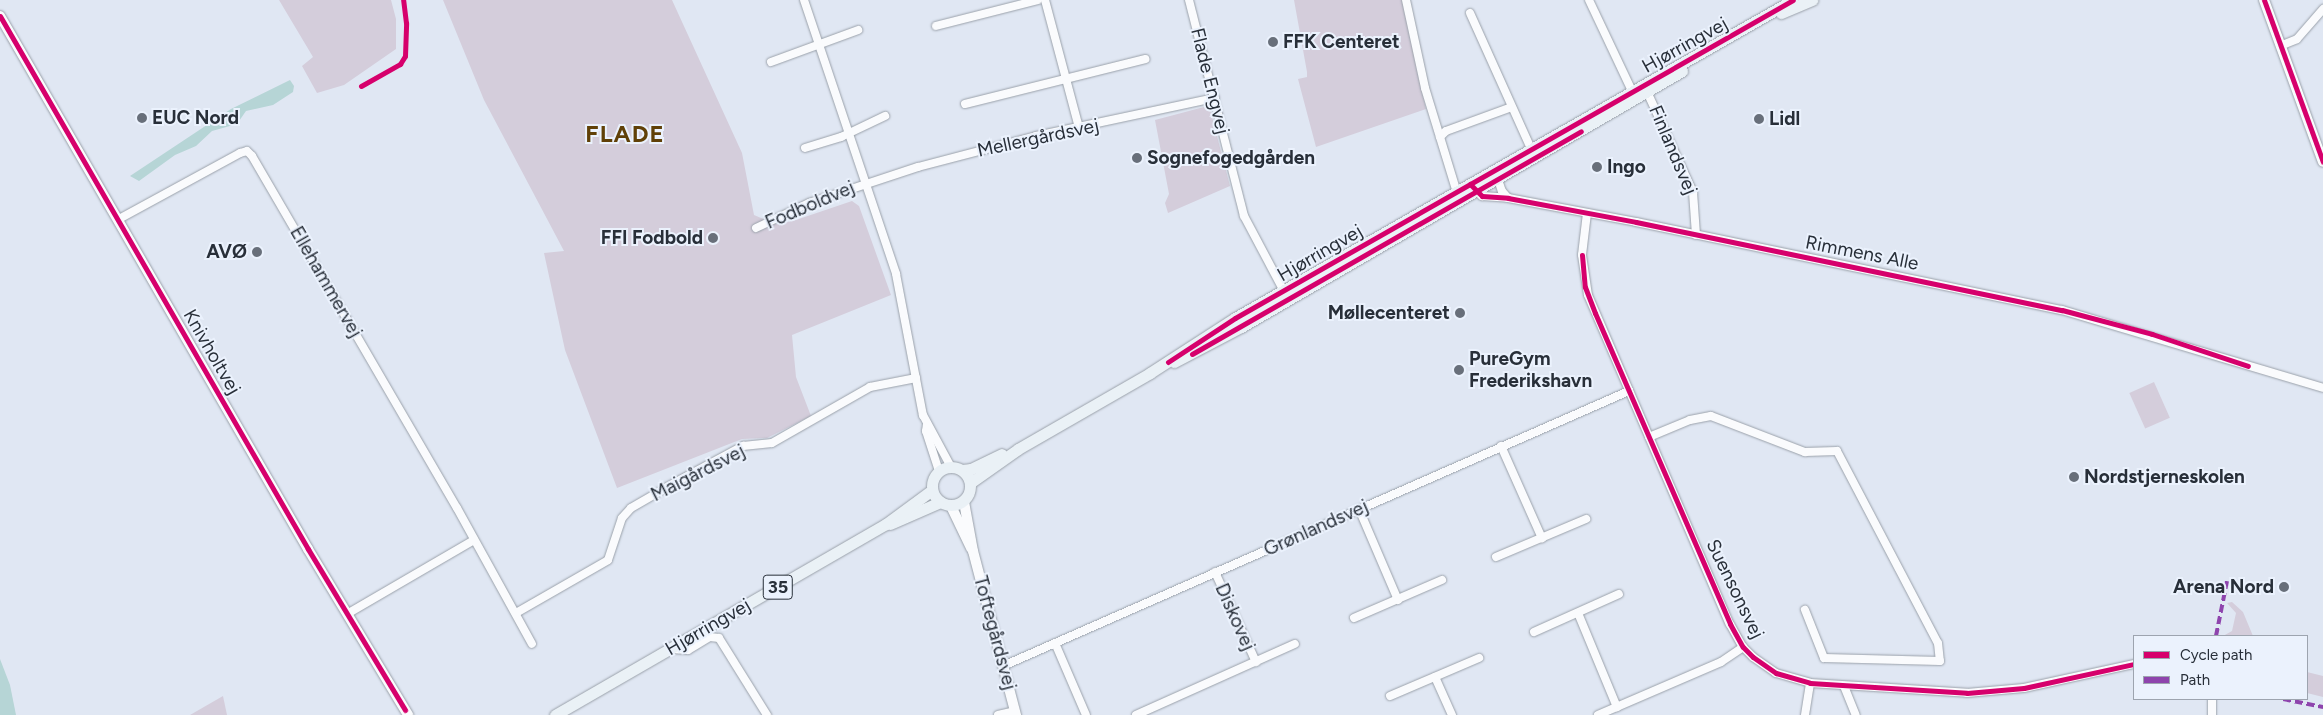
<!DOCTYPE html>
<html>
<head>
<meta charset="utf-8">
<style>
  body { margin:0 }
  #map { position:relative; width:2323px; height:715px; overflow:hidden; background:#e0e7f3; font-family:Figtree,sans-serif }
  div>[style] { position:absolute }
  .green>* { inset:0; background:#d4cddb; transform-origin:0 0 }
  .water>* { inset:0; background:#b6d5d6 }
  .roads { filter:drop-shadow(0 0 1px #9aa1aa) drop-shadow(0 0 1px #9aa1aa) }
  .street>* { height:8px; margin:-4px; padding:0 4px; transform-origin:4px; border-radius:4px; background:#fafbfd }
  .secondary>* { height:10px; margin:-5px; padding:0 5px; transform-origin:5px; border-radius:5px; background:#fafbfd }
  .primary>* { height:11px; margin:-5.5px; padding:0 5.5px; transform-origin:5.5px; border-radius:5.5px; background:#eaf1f6 }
  .primary>.ring { margin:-5.5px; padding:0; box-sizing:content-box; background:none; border:11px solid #eaf1f6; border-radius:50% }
  .quiet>* { height:4px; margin-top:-2px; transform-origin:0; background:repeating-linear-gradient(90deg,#8e44ad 0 8px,transparent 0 12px) }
  .cycleway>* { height:5px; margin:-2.5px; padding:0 2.5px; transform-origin:2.5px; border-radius:2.5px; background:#d6006c }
  .dots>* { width:14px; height:14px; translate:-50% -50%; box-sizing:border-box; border:2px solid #ebf2fd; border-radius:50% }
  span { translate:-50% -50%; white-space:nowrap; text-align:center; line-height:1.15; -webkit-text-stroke:4px #ebf2fd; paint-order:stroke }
  .shield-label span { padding:1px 4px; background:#ebf2fd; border:1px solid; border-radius:4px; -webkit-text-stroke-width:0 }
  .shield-label { font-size:18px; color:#282f39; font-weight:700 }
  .poi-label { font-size:19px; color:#282f39; font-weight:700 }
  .left { translate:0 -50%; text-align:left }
  .right { translate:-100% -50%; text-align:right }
  .street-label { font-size:19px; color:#282f39 }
  .district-label { font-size:24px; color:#604007; font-weight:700; letter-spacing:1px }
  .legend { position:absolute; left:2133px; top:635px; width:175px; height:65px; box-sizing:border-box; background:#ebf2fd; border:1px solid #9da4af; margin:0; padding:6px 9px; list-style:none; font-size:15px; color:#282f39 }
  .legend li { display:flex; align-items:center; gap:10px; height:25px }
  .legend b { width:25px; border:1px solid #9da4af }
</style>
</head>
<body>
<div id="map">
  <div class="green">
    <div style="clip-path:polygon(279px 0,391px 0,396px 19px,396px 49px,344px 85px,317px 93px,302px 66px,313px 57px)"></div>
    <div style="clip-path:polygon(443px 0,672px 0,742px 153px,754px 215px,775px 224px,793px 221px,852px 201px,859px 206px,891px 295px,792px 335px,796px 377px,811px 416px,767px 438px,742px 439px,617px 488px,565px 350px,544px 253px,564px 251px,484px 100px)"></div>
    <div style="clip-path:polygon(1294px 0,1402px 0,1426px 109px,1316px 147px,1298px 79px,1307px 77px,1307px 72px)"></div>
    <div style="clip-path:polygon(1204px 107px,1210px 109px,1230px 186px,1168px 213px,1165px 203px,1169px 194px,1155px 120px)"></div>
    <div style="left:2154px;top:382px;width:39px;height:27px;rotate:66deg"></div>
    <div style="clip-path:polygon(2232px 602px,2243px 612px,2253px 636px,2223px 636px,2232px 631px,2236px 613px,2227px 603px)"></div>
    <div style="clip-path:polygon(2307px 672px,2323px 676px,2323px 697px,2307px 693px)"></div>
    <div style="clip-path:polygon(223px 696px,227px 715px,190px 715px)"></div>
  </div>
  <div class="water">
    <div style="clip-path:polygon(290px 80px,294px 86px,293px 92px,273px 105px,246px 111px,237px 124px,212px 131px,196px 146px,175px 155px,139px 181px,130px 176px,231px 109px)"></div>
    <div style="clip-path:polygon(0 659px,10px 685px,16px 715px,0 715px)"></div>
  </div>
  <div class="roads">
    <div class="street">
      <div style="left:804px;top:0;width:289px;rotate:71.4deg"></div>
      <div style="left:896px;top:274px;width:144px;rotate:79.2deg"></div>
      <div style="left:923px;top:415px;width:59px;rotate:61.7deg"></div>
      <div style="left:1045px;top:0;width:132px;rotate:75.1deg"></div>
      <div style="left:1189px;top:0;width:223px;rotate:75.7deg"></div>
      <div style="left:1244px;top:216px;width:87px;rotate:62deg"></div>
      <div style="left:1406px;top:0;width:90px;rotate:77.8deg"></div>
      <div style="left:1425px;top:88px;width:113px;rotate:73deg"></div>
      <div style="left:1589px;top:0;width:105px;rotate:64.7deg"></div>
      <div style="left:1470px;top:13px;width:154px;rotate:65.8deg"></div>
      <div style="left:936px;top:26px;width:105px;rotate:-14.3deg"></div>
      <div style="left:2280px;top:46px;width:18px;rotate:-22deg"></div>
      <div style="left:2297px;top:39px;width:40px;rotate:-49deg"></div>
      <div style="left:771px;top:62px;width:93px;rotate:-20.2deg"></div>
      <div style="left:1649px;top:96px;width:106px;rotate:65.4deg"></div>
      <div style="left:1693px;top:192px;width:43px;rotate:86deg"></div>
      <div style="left:965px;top:104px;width:186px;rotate:-14deg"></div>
      <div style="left:1440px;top:137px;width:8px;rotate:-45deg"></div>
      <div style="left:1446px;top:131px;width:70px;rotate:-20deg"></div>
      <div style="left:805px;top:148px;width:38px;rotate:-17deg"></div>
      <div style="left:841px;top:137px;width:49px;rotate:-25.5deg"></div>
      <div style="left:1496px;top:174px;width:18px;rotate:71deg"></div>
      <div style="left:1502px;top:191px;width:9px;rotate:49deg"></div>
      <div style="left:1472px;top:188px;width:13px;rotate:39deg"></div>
      <div style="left:1482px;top:196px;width:26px;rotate:4deg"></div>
      <div style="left:1508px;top:198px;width:130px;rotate:10.6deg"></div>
      <div style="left:1636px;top:222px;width:435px;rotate:11.7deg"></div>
      <div style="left:2062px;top:310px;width:272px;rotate:16.6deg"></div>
      <div style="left:1587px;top:213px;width:42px;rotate:96.8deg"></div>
      <div style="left:1582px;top:255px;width:40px;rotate:81.5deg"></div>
      <div style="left:1588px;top:295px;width:358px;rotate:66.7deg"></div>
      <div style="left:1730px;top:624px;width:26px;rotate:61deg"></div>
      <div style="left:1743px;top:647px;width:14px;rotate:45deg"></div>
      <div style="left:1753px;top:657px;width:28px;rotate:35deg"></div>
      <div style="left:1776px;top:673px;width:35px;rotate:16deg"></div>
      <div style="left:1810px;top:683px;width:157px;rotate:3.6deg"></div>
      <div style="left:1967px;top:693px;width:57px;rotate:-5deg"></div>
      <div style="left:2024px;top:688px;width:113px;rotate:-12.3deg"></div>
      <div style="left:119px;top:219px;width:138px;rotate:-28.6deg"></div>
      <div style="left:240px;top:153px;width:7px;rotate:-16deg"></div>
      <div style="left:247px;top:151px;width:7px;rotate:45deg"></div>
      <div style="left:252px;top:156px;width:407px;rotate:59.8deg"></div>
      <div style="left:457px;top:508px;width:155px;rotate:61.1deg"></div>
      <div style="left:756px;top:228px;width:59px;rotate:-25.3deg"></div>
      <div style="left:809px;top:203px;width:115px;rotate:-18.3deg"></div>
      <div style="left:918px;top:167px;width:122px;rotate:-14.7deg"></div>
      <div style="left:1036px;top:136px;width:183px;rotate:-12deg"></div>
      <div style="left:927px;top:424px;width:7px;rotate:98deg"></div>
      <div style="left:926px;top:431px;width:42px;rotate:72deg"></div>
      <div style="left:1649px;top:437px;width:44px;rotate:-22.5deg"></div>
      <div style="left:1690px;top:420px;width:21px;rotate:-11deg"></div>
      <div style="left:1711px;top:416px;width:101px;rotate:21deg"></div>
      <div style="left:1805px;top:452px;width:32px;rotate:-2deg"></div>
      <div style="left:1837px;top:451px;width:217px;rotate:62.3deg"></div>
      <div style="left:1938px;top:643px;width:18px;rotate:84deg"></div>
      <div style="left:1940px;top:661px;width:116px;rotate:-178.5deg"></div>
      <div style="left:1824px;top:658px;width:52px;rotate:-111.6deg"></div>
      <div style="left:1501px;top:446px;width:101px;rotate:66deg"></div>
      <div style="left:1359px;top:509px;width:99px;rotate:66.8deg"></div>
      <div style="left:1496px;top:557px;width:98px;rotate:-22.9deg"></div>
      <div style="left:1215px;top:572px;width:99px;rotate:65.5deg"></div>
      <div style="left:516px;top:613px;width:106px;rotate:-29.9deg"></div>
      <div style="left:608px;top:560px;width:44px;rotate:-71.6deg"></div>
      <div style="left:622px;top:518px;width:13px;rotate:-48deg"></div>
      <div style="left:631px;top:508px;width:39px;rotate:-30deg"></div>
      <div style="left:665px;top:488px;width:89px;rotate:-28.3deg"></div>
      <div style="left:743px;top:446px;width:29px;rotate:-6deg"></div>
      <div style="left:772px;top:443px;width:113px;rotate:-29.7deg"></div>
      <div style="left:870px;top:387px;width:47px;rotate:-11.1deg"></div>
      <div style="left:1578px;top:613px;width:102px;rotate:67.5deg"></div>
      <div style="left:347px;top:614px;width:147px;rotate:-30.2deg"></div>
      <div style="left:1354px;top:618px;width:96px;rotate:-23.4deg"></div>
      <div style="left:1534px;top:632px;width:93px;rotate:-24.1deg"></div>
      <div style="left:1055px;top:643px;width:78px;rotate:66.7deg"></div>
      <div style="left:670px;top:649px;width:18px;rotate:3deg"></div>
      <div style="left:688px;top:650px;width:26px;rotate:-31deg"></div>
      <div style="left:710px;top:637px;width:9px;rotate:6deg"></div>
      <div style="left:719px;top:638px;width:91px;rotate:58.1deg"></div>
      <div style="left:1003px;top:666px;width:684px;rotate:-23.72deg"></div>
      <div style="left:1435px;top:677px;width:42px;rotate:65.9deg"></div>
      <div style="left:1844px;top:686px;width:31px;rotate:68deg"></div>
      <div style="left:1390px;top:696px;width:97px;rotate:-23.1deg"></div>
      <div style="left:998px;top:715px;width:17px;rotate:-13deg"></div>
      <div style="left:1136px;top:715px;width:174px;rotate:-24.1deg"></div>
      <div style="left:1598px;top:715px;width:134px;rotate:-23.3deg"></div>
      <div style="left:1721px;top:662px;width:27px;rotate:-34deg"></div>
      <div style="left:1805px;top:715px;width:32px;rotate:-81deg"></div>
      <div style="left:2212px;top:715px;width:16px;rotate:-90deg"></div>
    </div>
    <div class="secondary">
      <div style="left:2264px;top:0;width:172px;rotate:70deg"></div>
      <div style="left:0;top:16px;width:616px;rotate:59.98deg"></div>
      <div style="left:308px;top:549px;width:194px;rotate:58.9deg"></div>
      <div style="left:964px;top:502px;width:50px;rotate:79.6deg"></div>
      <div style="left:973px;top:551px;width:170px;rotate:75.3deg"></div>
      <div style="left:951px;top:506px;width:47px;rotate:64.5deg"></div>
    </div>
    <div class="primary">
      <div style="left:1781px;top:13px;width:34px;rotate:-23deg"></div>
      <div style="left:1174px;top:362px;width:76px;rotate:-27.6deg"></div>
      <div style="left:1241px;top:327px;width:510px;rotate:-30.14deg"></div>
      <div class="ring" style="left:932px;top:467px;width:27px;height:27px"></div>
      <div style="left:962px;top:470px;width:9px;rotate:-6deg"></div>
      <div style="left:971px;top:469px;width:34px;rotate:-26deg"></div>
      <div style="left:970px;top:483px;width:59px;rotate:-35.3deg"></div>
      <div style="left:1018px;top:449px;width:152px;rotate:-29.9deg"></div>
      <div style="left:1150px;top:373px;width:101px;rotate:-32.9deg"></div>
      <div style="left:1235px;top:318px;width:642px;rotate:-29.68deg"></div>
      <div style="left:890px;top:524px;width:55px;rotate:-23.7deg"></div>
      <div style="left:555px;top:715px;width:382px;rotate:-30deg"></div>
      <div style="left:886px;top:524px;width:57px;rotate:-36.5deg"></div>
    </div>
  </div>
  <div class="quiet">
    <div style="left:2216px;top:636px;width:56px;rotate:-78.7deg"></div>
    <div style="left:2283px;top:699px;width:41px;rotate:11.3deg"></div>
  </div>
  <div class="cycleway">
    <div style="left:2264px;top:0;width:172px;rotate:70deg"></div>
    <div style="left:0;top:16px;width:616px;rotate:59.98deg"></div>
    <div style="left:308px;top:549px;width:188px;rotate:58.9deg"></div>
    <div style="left:361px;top:86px;width:45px;rotate:-29.4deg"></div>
    <div style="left:400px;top:64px;width:9px;rotate:-58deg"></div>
    <div style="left:405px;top:56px;width:33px;rotate:-88deg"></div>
    <div style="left:406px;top:23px;width:23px;rotate:-97deg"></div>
    <div style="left:1470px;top:184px;width:17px;rotate:45deg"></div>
    <div style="left:1482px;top:196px;width:26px;rotate:4deg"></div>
    <div style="left:1508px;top:198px;width:130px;rotate:10.6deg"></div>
    <div style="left:1636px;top:222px;width:435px;rotate:11.7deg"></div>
    <div style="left:2062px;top:310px;width:93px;rotate:14.9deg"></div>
    <div style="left:2152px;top:334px;width:101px;rotate:18.4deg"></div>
    <div style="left:1582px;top:255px;width:32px;rotate:85deg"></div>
    <div style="left:1585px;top:287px;width:28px;rotate:69deg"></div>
    <div style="left:1595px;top:313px;width:339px;rotate:66.5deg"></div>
    <div style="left:1730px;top:624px;width:26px;rotate:61deg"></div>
    <div style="left:1743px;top:647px;width:14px;rotate:45deg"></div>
    <div style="left:1753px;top:657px;width:28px;rotate:35deg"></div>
    <div style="left:1776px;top:673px;width:35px;rotate:16deg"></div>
    <div style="left:1810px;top:683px;width:157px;rotate:3.6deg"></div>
    <div style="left:1967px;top:693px;width:57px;rotate:-5deg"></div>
    <div style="left:2024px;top:688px;width:113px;rotate:-12.3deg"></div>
    <div style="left:1192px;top:354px;width:448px;rotate:-29.8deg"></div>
    <div style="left:1168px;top:362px;width:80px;rotate:-33.3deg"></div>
    <div style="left:1235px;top:318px;width:642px;rotate:-29.68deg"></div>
  </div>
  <div class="dots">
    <div style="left:1273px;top:42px;background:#686f7a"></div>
    <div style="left:142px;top:118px;background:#686f7a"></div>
    <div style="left:1759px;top:119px;background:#686f7a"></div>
    <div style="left:1137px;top:158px;background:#686f7a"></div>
    <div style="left:1597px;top:167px;background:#686f7a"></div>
    <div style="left:713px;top:238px;background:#686f7a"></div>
    <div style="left:257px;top:252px;background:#686f7a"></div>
    <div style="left:1460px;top:313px;background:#686f7a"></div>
    <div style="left:1459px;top:370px;background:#686f7a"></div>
    <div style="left:2074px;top:477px;background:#686f7a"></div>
    <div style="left:2284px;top:587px;background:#686f7a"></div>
  </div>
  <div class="shield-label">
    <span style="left:778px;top:587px">35</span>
  </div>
  <div class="poi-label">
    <span class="left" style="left:1283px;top:42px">FFK Centeret</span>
    <span class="left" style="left:152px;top:118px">EUC Nord</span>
    <span class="left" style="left:1769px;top:119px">Lidl</span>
    <span class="left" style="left:1147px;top:158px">Sognefogedgården</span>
    <span class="left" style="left:1607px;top:167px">Ingo</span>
    <span class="right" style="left:703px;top:238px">FFI Fodbold</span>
    <span class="right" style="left:247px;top:252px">AVØ</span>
    <span class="right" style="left:1450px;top:313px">Møllecenteret</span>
    <span class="left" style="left:1469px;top:370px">PureGym<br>Frederikshavn</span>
    <span class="left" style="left:2084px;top:477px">Nordstjerneskolen</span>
    <span class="right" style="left:2274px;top:587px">Arena Nord</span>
  </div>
  <div class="street-label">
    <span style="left:1685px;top:45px;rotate:-29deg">Hjørringvej</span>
    <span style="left:1210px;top:81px;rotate:76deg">Flade Engvej</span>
    <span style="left:1038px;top:138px;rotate:-12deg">Mellergårdsvej</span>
    <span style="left:1673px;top:150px;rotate:67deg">Finlandsvej</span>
    <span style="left:810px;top:205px;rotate:-23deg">Fodboldvej</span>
    <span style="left:1320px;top:253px;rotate:-30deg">Hjørringvej</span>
    <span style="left:1862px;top:253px;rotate:11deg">Rimmens Alle</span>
    <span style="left:326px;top:282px;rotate:60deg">Ellehammervej</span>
    <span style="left:212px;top:352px;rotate:60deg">Knivholtvej</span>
    <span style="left:698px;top:473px;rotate:-27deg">Maigårdsvej</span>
    <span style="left:1316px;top:528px;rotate:-24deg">Grønlandsvej</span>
    <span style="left:1735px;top:589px;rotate:64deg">Suensonsvej</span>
    <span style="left:1235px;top:617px;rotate:66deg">Diskovej</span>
    <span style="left:708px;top:627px;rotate:-30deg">Hjørringvej</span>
    <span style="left:995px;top:633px;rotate:75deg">Toftegårdsvej</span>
  </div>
  <div class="district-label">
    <span style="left:625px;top:134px">FLADE</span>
  </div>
  <ul class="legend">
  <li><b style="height:6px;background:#d6006c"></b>Cycle path</li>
  <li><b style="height:6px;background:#8e44ad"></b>Path</li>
  </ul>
</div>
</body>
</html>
